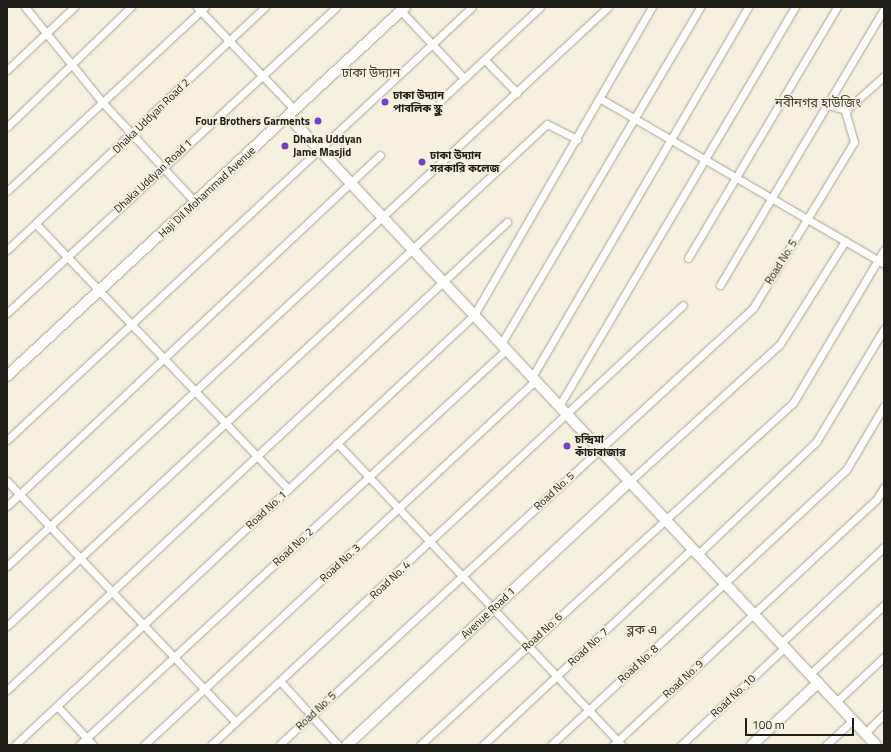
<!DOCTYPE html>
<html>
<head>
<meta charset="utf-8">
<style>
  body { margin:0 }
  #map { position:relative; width:891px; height:752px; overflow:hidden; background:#f5f0df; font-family:"Titillium Web","Noto Sans Bengali",sans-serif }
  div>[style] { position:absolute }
  .roads { filter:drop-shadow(0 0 1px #a7a293) drop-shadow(0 0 1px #a7a293) }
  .street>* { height:7px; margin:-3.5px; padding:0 3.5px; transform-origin:3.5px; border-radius:3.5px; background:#fff }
  .secondary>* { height:10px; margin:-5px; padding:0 5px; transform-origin:5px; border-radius:5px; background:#fff }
  .dots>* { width:11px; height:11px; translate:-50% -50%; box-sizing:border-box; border:2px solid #f5f0df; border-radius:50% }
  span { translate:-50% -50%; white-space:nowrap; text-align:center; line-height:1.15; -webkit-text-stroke:3.5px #f5f0df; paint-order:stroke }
  .poi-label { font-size:11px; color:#201e18; font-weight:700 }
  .left { translate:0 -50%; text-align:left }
  .right { translate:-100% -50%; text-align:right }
  .street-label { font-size:11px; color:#201e18 }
  .quarter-label { font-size:13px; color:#443f32 }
  .frame { position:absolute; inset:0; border:8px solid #201e18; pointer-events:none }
  .scale { position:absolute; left:745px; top:718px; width:109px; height:18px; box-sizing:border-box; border:2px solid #201e18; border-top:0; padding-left:5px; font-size:12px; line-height:14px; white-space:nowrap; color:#201e18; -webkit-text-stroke:3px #f5f0df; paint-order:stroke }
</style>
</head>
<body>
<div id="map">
  <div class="roads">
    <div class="street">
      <div style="left:25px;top:7px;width:124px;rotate:50.9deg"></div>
      <div style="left:103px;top:103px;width:135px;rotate:47.1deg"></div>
      <div style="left:197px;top:7px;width:142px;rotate:46.4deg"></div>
      <div style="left:401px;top:11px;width:92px;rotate:46.8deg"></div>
      <div style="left:485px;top:60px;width:46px;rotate:45.9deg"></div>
      <div style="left:7px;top:70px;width:92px;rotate:-43.2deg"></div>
      <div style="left:601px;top:99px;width:328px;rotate:30.2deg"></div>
      <div style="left:440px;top:101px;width:137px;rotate:-43.2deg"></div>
      <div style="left:828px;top:105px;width:20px;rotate:15deg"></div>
      <div style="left:7px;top:127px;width:173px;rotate:-44.1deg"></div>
      <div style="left:7px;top:191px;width:270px;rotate:-42.9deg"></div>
      <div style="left:36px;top:224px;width:366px;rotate:46.4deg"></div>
      <div style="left:7px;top:250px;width:354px;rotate:-43.3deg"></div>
      <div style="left:688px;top:258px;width:292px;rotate:-59.3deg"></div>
      <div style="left:720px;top:285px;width:321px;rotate:-59.3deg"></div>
      <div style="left:7px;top:313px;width:449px;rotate:-42.9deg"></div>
      <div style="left:501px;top:344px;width:391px;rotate:-59.4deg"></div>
      <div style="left:532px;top:377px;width:428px;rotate:-59.7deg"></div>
      <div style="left:559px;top:406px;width:464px;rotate:-59.4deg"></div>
      <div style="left:7px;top:440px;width:635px;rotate:-42.96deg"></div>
      <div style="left:337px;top:443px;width:415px;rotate:46.7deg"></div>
      <div style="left:7px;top:481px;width:332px;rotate:46.5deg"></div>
      <div style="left:630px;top:481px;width:203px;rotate:-42.4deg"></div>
      <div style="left:780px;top:344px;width:122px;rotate:-57.7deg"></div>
      <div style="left:7px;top:506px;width:512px;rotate:-43.26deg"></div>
      <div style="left:698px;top:554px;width:163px;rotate:-43.5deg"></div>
      <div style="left:816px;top:442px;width:132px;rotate:-59deg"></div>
      <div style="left:7px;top:566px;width:821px;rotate:-42.93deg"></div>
      <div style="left:7px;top:626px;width:737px;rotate:-42.91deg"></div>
      <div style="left:547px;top:124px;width:34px;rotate:27deg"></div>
      <div style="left:781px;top:643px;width:141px;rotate:-43deg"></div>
      <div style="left:810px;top:674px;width:101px;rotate:-43deg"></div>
      <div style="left:280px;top:681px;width:86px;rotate:47.8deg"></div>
      <div style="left:7px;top:690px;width:685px;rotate:-43.11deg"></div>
      <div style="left:836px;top:702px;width:66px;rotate:-43.2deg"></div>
      <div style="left:57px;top:706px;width:53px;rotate:47.3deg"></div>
      <div style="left:865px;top:733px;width:27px;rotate:-45deg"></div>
      <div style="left:15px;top:745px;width:629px;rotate:-43.13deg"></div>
      <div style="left:474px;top:315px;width:356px;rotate:-60deg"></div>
      <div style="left:79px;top:745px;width:583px;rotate:-42.78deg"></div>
      <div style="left:144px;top:745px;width:536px;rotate:-42.96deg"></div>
      <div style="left:211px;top:745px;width:645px;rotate:-42.99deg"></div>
      <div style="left:279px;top:745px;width:645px;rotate:-42.67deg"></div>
      <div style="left:753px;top:308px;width:194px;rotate:-58.7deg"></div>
      <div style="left:854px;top:142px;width:32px;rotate:-106deg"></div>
      <div style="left:845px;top:111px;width:52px;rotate:-41.9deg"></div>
      <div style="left:420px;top:745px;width:506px;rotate:-42.52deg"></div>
      <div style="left:793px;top:403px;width:178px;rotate:-59.3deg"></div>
      <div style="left:483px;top:745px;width:288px;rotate:-43.2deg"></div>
      <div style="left:551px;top:745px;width:403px;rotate:-43deg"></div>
      <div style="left:846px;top:470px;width:74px;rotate:-59.3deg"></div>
      <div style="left:613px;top:745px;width:359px;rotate:-43deg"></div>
      <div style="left:876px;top:500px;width:15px;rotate:-58deg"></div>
      <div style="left:681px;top:745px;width:143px;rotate:-43.3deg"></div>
      <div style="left:826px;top:745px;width:37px;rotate:-43deg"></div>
    </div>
    <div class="secondary">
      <div style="left:288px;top:116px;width:861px;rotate:46.93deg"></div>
      <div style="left:7px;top:376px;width:543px;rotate:-42.83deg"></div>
      <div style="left:347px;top:745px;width:387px;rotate:-43deg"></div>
      <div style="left:752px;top:745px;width:91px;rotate:-43.2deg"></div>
    </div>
  </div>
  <div class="dots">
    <div style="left:385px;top:102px;background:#7343bb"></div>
    <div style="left:318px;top:121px;background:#7343bb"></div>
    <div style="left:285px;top:146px;background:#7343bb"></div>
    <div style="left:422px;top:162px;background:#7343bb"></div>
    <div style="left:567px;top:446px;background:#7343bb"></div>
  </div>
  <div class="poi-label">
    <span class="left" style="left:393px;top:102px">ঢাকা উদ্যান<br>পাবলিক স্কুল</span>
    <span class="right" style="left:310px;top:121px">Four Brothers Garments</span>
    <span class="left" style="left:293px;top:146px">Dhaka Uddyan<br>Jame Masjid</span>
    <span class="left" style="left:430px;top:162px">ঢাকা উদ্যান<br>সরকারি কলেজ</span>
    <span class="left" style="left:575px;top:446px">চন্দ্রিমা<br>কাঁচাবাজার</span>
  </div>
  <div class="street-label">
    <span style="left:151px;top:116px;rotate:-44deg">Dhaka Uddyan Road 2</span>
    <span style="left:153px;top:176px;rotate:-43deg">Dhaka Uddyan Road 1</span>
    <span style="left:207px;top:192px;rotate:-43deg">Haji Dil Mohammad Avenue</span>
    <span style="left:781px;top:262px;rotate:-58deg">Road No. 5</span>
    <span style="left:554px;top:491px;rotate:-43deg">Road No. 5</span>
    <span style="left:266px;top:510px;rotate:-43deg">Road No. 1</span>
    <span style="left:293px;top:547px;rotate:-43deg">Road No. 2</span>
    <span style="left:340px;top:563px;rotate:-43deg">Road No. 3</span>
    <span style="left:390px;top:580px;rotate:-43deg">Road No. 4</span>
    <span style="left:488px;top:613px;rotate:-43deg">Avenue Road 1</span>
    <span style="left:542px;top:632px;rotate:-43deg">Road No. 6</span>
    <span style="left:588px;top:647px;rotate:-43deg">Road No. 7</span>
    <span style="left:638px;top:664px;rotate:-43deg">Road No. 8</span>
    <span style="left:683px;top:679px;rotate:-43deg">Road No. 9</span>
    <span style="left:733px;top:696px;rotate:-43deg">Road No. 10</span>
    <span style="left:316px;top:711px;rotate:-43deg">Road No. 5</span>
  </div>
  <div class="quarter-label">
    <span style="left:371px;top:72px">ঢাকা উদ্যান</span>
    <span style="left:818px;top:102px">নবীনগর হাউজিং</span>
    <span style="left:642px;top:629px">ব্লক এ</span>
  </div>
  <div class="frame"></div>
  <div class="scale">100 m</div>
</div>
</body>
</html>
